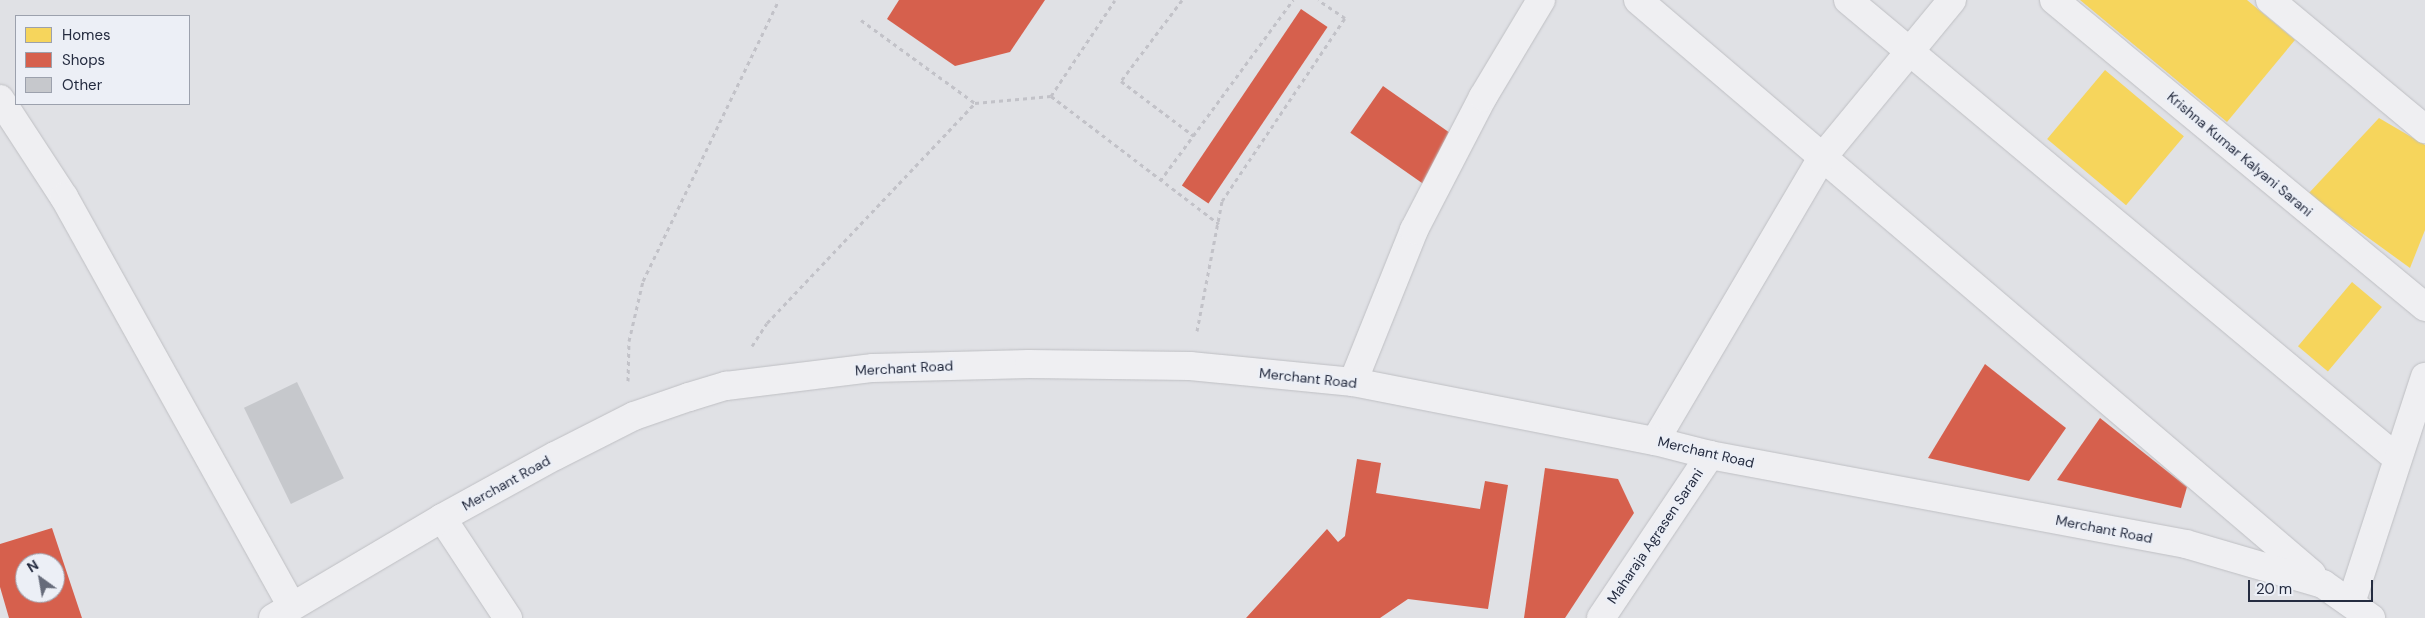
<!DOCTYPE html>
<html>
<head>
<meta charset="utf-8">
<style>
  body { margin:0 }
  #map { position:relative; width:2425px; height:618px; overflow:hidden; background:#e0e1e5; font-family:"DM Sans",sans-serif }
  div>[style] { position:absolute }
  .homes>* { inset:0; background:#f6d55c; transform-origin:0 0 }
  .shops>* { inset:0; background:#d6604d; transform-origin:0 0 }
  .building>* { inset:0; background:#c6c8cc; transform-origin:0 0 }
  .path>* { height:3px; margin-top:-1.5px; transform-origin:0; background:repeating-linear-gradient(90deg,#c2c2c8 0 4px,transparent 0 8px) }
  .roads { filter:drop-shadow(0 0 1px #bebfc3) drop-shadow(0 0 1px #bebfc3) }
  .minor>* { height:28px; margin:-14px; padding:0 14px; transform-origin:14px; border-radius:14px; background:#efeff2 }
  span { translate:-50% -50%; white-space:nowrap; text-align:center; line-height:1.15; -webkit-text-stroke:5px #eceff6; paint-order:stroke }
  .street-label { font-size:14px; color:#252c40 }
  .legend { position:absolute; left:15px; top:15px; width:175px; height:90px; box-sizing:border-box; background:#eceff6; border:1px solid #9ca1ad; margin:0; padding:6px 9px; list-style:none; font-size:15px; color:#252c40 }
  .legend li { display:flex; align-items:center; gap:10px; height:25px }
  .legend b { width:25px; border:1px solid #9ca1ad }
  .north { position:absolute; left:15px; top:553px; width:50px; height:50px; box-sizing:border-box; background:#eceff6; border:1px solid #9ca1ad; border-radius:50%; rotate:328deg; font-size:14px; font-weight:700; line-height:20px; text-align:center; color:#252c40 }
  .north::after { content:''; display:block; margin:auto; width:18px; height:22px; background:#666b7a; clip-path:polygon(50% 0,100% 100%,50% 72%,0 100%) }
  .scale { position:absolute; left:2248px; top:580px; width:125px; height:22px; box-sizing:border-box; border:2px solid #252c40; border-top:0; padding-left:6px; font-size:15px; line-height:18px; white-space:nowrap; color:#252c40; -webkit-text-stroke:4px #eceff6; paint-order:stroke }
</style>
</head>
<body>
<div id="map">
  <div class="homes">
    <div style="clip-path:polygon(2080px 0,2247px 0,2295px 40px,2227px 122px)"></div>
    <div style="left:2105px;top:70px;width:103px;height:90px;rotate:40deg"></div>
    <div style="clip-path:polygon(2379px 118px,2425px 145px,2425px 230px,2410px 268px,2308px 194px)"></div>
    <div style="left:2352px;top:282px;width:39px;height:84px;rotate:40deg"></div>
  </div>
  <div class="shops">
    <div style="clip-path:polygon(899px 0,1045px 0,1010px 52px,955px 66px,887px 19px)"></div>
    <div style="left:1301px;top:9px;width:32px;height:213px;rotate:34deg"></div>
    <div style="left:1383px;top:86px;width:91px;height:57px;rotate:35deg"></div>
    <div style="clip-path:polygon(1985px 364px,2066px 428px,2029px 481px,1928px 458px)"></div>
    <div style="clip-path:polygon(2100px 418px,2187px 487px,2181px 508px,2057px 480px)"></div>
    <div style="clip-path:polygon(1357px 459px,1381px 463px,1376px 493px,1480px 509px,1485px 481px,1508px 485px,1488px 609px,1408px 599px,1380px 618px,1246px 618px,1327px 529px,1338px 542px,1345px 536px)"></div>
    <div style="clip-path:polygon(1545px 468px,1618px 479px,1634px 513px,1565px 618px,1524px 618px)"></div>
    <div style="clip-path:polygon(evenodd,52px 528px,82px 618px,9px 618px,0 587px,0 544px,52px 528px,25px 563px,55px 563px,55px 593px,25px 593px,25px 563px)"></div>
  </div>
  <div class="building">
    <div style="left:297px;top:382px;width:107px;height:59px;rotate:64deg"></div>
  </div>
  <div class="path">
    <div style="left:1182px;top:0;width:101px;rotate:127deg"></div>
    <div style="left:1121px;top:81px;width:91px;rotate:37deg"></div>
    <div style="left:861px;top:20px;width:141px;rotate:36.1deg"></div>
    <div style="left:1051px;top:96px;width:211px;rotate:37.3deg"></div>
    <div style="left:1160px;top:181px;width:225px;rotate:-53.7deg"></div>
    <div style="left:1197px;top:331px;width:132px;rotate:-79.1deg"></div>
    <div style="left:1222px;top:201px;width:220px;rotate:-56.1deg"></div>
    <div style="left:1345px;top:18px;width:32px;rotate:-146deg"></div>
    <div style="left:752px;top:346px;width:27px;rotate:-57deg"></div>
    <div style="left:767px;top:323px;width:303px;rotate:-46.6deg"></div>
    <div style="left:975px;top:103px;width:76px;rotate:-5.3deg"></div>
    <div style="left:1051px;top:96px;width:115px;rotate:-56.3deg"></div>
    <div style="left:628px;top:381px;width:40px;rotate:-88.6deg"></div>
    <div style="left:629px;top:341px;width:62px;rotate:-76.9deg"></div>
    <div style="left:643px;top:281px;width:312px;rotate:-64.2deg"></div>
  </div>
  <div class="roads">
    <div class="minor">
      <div style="left:1638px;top:0;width:885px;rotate:40.42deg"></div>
      <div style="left:1848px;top:0;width:716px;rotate:39.85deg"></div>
      <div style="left:2054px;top:0;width:482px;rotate:39.6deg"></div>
      <div style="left:2270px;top:0;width:202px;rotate:39.8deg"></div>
      <div style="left:0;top:99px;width:117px;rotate:56.9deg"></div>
      <div style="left:64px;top:197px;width:468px;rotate:60.9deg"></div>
      <div style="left:1353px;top:382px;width:164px;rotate:-68.1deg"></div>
      <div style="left:1414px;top:230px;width:150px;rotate:-62.6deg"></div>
      <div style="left:1483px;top:97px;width:113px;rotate:-59.1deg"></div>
      <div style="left:1655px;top:441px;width:327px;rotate:-59.5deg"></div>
      <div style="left:1821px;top:159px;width:206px;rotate:-50.5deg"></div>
      <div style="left:442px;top:518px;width:120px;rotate:56.6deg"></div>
      <div style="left:2351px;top:603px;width:238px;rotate:-71.9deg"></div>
      <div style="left:273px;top:618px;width:196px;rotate:-30.6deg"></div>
      <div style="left:442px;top:518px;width:129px;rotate:-28.8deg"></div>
      <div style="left:555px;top:456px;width:89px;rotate:-26.9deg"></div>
      <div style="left:634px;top:416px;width:58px;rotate:-19.1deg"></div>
      <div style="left:689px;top:397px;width:39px;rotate:-17deg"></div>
      <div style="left:726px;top:386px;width:148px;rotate:-7deg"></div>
      <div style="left:873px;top:368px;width:156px;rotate:-1.5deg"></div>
      <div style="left:1029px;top:364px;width:161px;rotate:0.7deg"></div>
      <div style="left:1190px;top:366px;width:164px;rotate:5.6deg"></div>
      <div style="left:1353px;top:382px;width:308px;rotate:11.1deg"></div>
      <div style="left:1655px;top:441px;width:57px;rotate:14.3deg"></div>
      <div style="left:1710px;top:455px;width:484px;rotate:10.6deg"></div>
      <div style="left:2186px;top:544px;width:143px;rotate:16.3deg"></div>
      <div style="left:2323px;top:584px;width:59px;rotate:35.3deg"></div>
      <div style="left:1601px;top:618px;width:196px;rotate:-56.2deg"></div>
    </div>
  </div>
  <div class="street-label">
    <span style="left:2240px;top:154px;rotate:40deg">Krishna Kumar Kalyani Sarani</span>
    <span style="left:904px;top:368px;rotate:-3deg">Merchant Road</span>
    <span style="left:1308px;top:378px;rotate:6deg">Merchant Road</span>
    <span style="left:1706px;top:452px;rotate:13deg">Merchant Road</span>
    <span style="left:506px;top:483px;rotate:-29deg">Merchant Road</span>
    <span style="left:2104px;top:529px;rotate:11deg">Merchant Road</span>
    <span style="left:1655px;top:536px;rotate:-56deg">Maharaja Agrasen Sarani</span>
  </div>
  <ul class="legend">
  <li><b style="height:14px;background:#f6d55c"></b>Homes</li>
  <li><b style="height:14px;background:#d6604d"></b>Shops</li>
  <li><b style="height:14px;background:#c6c8cc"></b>Other</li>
  </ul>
  <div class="north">N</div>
  <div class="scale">20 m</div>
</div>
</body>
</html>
